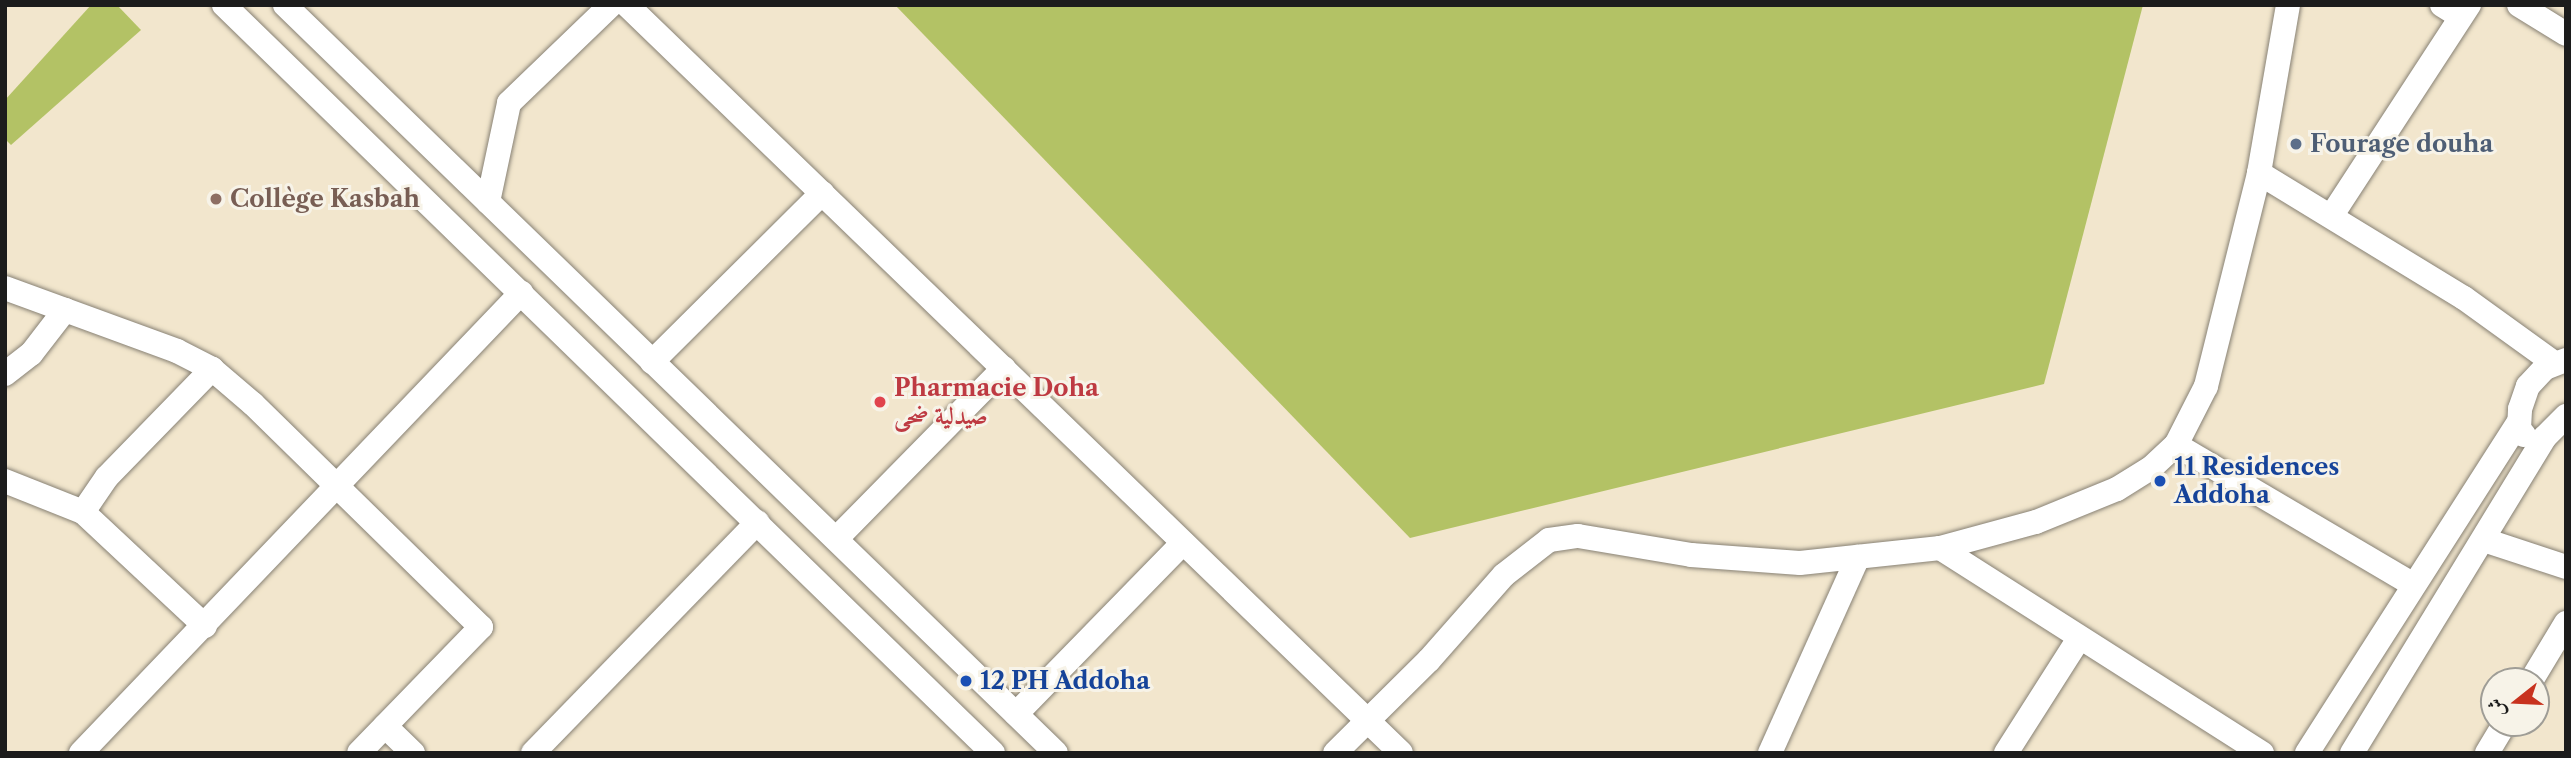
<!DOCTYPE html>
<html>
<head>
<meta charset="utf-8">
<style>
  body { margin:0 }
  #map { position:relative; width:2571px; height:758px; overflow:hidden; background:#f2e6cd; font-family:"Libre Caslon Text",Amiri,serif }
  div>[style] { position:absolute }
  .green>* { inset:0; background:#b3c265 }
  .roads { filter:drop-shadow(0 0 2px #878174) drop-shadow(0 0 2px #878174) }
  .minor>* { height:24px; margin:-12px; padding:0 12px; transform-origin:12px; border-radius:12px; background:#fff }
  .dots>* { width:19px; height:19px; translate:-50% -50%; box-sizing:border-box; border:4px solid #f7f3e8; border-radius:50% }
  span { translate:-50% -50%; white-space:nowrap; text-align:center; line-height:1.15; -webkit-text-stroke:6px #f7f3e8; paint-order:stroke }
  .service-label { font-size:24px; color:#4e5e75; font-weight:700 }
  .left { translate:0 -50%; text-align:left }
  .education-label { font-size:24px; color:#785e54; font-weight:700 }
  .health-label { font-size:24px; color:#be3a42; font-weight:700 }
  .transit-label { font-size:24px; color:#164399; font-weight:700 }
  .frame { position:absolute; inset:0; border:7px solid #1c1c1c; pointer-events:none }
  .north { position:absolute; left:2480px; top:667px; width:70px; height:70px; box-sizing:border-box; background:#f7f3e8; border:2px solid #9f9d96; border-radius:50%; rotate:252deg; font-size:19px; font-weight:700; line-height:28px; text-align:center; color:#1c1c1c }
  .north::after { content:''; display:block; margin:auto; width:24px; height:32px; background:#c8321e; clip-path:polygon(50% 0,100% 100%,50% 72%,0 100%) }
</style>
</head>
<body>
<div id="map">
  <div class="green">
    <div style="clip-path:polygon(91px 5px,117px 5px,141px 30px,11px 145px,5px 139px,5px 100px)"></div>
    <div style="clip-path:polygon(895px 5px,2143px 5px,2044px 384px,1410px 538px)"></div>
  </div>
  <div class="roads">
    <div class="minor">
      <div style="left:224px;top:5px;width:1073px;rotate:44.21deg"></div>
      <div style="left:285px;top:5px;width:1074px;rotate:44.13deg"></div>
      <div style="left:627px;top:5px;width:1076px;rotate:44.02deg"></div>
      <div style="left:2442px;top:5px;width:22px;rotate:32deg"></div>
      <div style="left:2519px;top:5px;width:55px;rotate:31.7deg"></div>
      <div style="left:2259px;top:173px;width:240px;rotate:31.4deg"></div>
      <div style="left:2464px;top:298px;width:111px;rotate:35.8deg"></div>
      <div style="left:488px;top:202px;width:101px;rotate:-78deg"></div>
      <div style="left:509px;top:103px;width:141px;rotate:-43.9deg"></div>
      <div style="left:2332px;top:215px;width:251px;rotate:-56.9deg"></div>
      <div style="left:5px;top:288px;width:183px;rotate:20.1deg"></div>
      <div style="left:177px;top:351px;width:39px;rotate:27deg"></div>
      <div style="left:212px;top:369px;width:54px;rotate:40.5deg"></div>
      <div style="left:253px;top:404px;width:319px;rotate:44.4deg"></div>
      <div style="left:481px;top:627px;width:175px;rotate:134.1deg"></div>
      <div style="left:652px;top:362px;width:240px;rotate:-44.8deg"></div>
      <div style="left:5px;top:374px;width:33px;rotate:-38deg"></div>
      <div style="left:31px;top:354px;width:56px;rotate:-52.3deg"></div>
      <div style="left:2524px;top:435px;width:8px;rotate:-130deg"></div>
      <div style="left:2519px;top:429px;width:20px;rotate:-87deg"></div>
      <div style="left:2520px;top:409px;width:24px;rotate:-71deg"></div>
      <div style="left:2528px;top:386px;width:25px;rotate:-47deg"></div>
      <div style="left:2545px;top:368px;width:22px;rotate:-21deg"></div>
      <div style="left:2176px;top:445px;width:274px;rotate:30.5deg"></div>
      <div style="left:5px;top:481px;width:84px;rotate:21.7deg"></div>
      <div style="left:83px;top:512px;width:167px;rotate:43.1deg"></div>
      <div style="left:83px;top:512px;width:42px;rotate:-55.6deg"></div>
      <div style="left:107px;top:477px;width:151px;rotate:-45.8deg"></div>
      <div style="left:837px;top:538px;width:238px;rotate:-45.5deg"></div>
      <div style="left:2484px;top:540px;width:86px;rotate:18.2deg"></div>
      <div style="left:1940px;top:548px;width:382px;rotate:32.5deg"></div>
      <div style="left:2531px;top:681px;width:68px;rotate:-58.9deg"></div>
      <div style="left:1016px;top:714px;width:239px;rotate:-45.7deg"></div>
      <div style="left:385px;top:726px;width:39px;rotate:44deg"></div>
      <div style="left:81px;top:753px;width:637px;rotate:-46.27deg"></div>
      <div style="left:533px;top:753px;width:322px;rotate:-45.8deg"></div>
      <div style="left:1335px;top:753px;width:132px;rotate:-44.7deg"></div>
      <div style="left:1429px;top:660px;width:113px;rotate:-48.6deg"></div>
      <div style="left:1504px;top:575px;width:57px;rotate:-37.9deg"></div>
      <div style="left:1549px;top:540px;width:29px;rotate:-8deg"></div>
      <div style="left:1578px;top:536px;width:115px;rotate:9.5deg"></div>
      <div style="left:1691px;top:555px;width:109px;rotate:4.2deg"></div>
      <div style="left:1800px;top:563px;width:141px;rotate:-6.1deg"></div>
      <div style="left:1940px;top:548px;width:99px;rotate:-15.2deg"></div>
      <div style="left:2036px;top:522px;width:87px;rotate:-22.2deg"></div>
      <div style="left:2117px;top:489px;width:40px;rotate:-32deg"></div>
      <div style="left:2151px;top:468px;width:34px;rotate:-43deg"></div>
      <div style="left:2176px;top:445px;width:66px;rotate:-63deg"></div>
      <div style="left:2206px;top:386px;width:219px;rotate:-76deg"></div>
      <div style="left:2259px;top:173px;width:170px;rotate:-80.2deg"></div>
      <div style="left:1770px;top:753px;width:215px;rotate:-65.8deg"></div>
      <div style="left:2006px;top:753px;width:134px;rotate:-57.5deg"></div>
      <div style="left:2307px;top:753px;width:393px;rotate:-57.4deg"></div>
      <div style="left:2352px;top:753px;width:370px;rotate:-58.6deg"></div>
      <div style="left:2545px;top:437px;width:30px;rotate:-45deg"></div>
      <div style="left:2487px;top:753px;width:35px;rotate:-59deg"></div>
    </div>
  </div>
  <div class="dots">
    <div style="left:2296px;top:144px;background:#5c6f8a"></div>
    <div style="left:216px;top:199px;background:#8d6e63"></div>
    <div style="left:880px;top:402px;background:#e0444e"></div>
    <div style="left:2160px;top:481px;background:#1a4fb4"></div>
    <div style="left:966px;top:681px;background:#1a4fb4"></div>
  </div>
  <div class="service-label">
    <span class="left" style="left:2310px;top:144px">Fourage douha</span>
  </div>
  <div class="education-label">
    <span class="left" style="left:230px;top:199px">Collège Kasbah</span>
  </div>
  <div class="health-label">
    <span class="left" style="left:894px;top:402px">Pharmacie Doha<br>صيدلية ضحى</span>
  </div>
  <div class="transit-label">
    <span class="left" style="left:2174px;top:481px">11 Residences<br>Addoha</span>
    <span class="left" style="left:980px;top:681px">12 PH Addoha</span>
  </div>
  <div class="frame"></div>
  <div class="north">ش</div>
</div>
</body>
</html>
